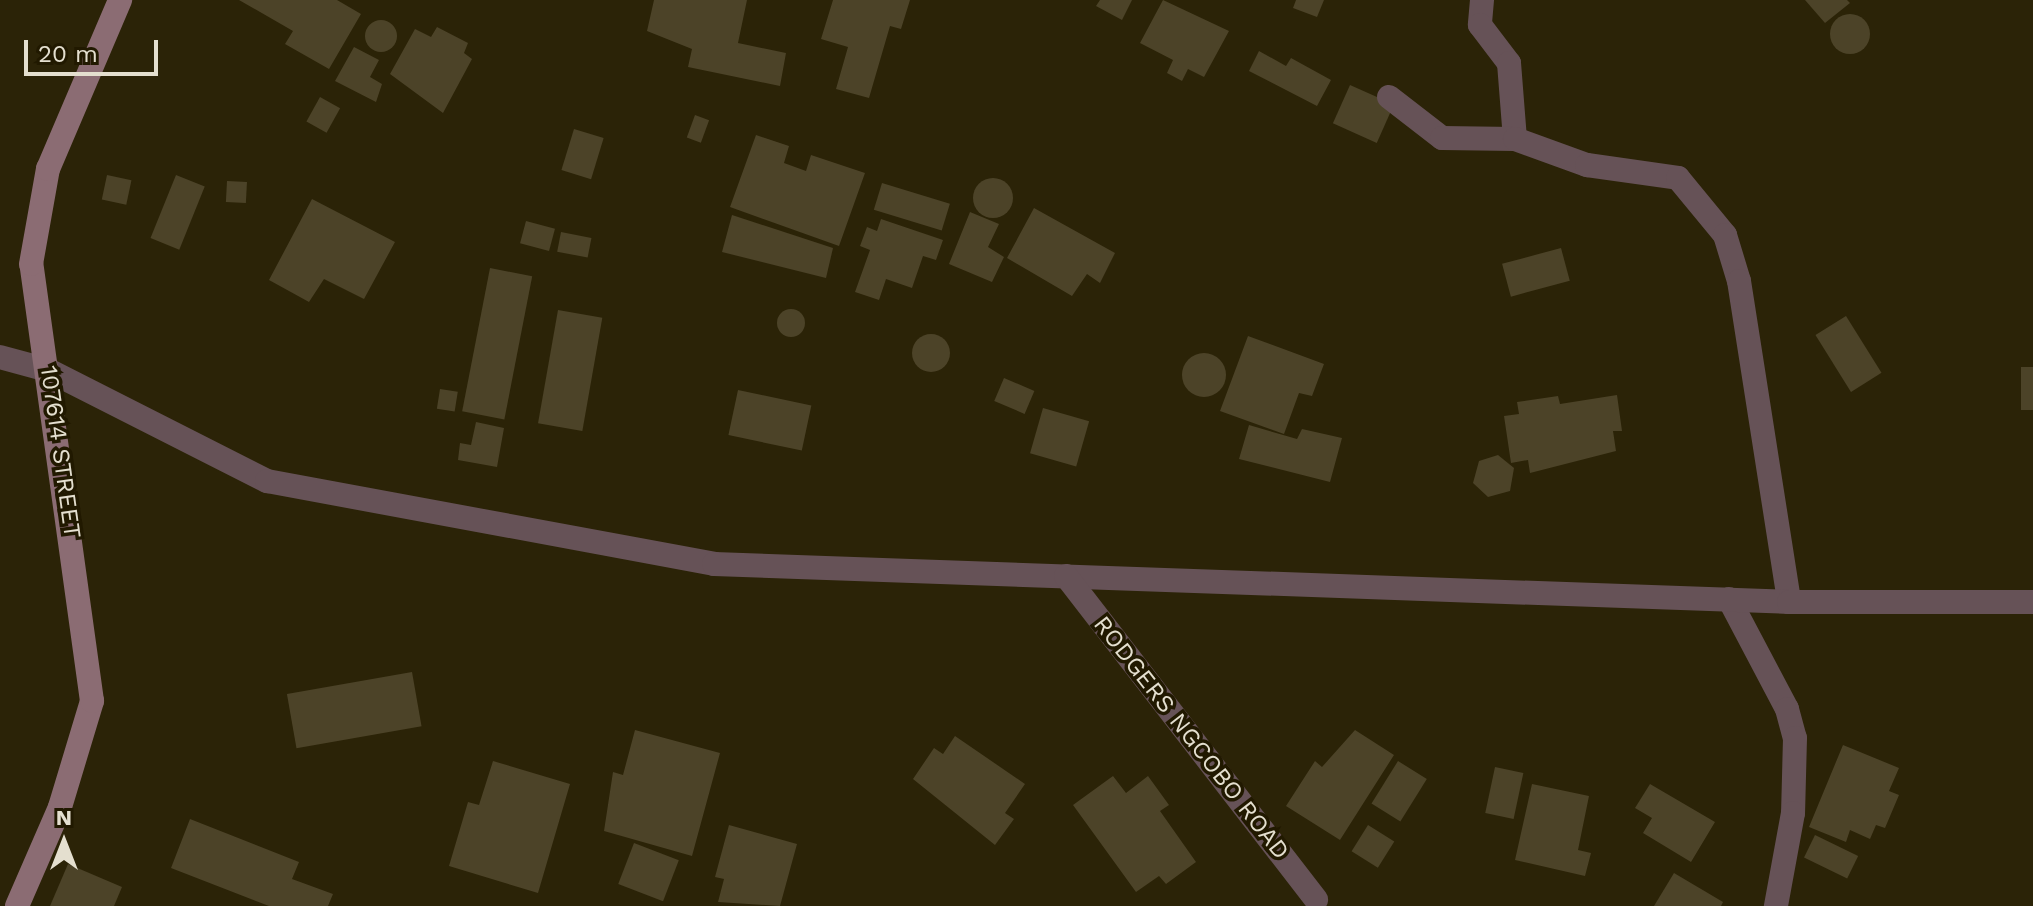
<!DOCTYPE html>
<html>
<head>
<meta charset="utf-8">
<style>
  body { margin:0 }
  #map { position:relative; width:2033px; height:906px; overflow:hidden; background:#2b2307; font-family:"Work Sans",sans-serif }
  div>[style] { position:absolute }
  .building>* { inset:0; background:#4c4328; transform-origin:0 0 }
  .round { border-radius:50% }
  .lane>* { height:24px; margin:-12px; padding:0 12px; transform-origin:12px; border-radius:12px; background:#665257 }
  .street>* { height:24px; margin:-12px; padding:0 12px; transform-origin:12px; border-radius:12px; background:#665257 }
  .secondary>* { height:24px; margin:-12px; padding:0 12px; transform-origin:12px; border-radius:12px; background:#8b6c73 }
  span { translate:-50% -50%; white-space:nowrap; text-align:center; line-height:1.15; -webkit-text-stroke:7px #211900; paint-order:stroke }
  .street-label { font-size:24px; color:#e4dfcf }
  .north { position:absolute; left:24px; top:802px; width:80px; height:80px; -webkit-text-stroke:6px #211900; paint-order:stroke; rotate:0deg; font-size:22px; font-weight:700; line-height:32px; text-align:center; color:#e4dfcf }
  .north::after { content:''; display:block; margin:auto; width:28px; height:36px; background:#e4dfcf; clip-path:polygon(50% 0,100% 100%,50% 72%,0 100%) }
  .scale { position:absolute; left:24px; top:40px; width:134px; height:36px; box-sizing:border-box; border:4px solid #e4dfcf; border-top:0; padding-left:10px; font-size:24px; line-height:28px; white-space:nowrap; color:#e4dfcf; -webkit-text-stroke:6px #211900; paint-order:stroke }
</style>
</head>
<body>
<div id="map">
  <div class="building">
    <div style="clip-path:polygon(239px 0,337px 0,361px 14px,329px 69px,285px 44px,293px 31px)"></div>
    <div style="clip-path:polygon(654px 0,747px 0,738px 43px,786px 53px,780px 86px,688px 67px,692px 49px,647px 31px)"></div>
    <div style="clip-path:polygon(833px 0,910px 0,901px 29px,890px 26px,869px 98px,836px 89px,848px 47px,821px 39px)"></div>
    <div style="clip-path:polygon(1100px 0,1132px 0,1122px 20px,1096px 6px)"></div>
    <div style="clip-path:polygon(1163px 0,1229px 31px,1204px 77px,1188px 69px,1182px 81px,1167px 73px,1173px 60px,1140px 43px)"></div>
    <div style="clip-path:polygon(1296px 0,1324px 0,1317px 17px,1293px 8px)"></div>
    <div style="clip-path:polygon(1805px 0,1847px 0,1850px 3px,1825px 23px)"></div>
    <div class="round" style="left:1830px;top:14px;width:40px;height:40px"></div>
    <div class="round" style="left:365px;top:20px;width:32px;height:32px"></div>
    <div style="clip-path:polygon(437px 27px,468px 43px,464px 53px,472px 59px,443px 113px,390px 74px,415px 29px,431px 37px)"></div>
    <div style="clip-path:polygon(354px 47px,379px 60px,370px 77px,382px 84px,376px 102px,335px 81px)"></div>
    <div style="clip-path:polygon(1259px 51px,1286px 66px,1291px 58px,1331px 80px,1317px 106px,1249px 71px)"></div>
    <div style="left:1350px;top:85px;width:48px;height:42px;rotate:24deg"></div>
    <div style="left:320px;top:97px;width:23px;height:28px;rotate:29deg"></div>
    <div style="left:695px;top:115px;width:15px;height:24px;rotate:20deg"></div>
    <div style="left:574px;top:129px;width:31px;height:43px;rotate:17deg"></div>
    <div style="clip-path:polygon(756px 135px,789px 146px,784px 163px,806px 171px,811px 155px,865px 173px,839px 246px,730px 207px)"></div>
    <div style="left:107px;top:175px;width:25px;height:25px;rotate:12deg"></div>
    <div style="left:176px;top:175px;width:31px;height:68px;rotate:22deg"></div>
    <div class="round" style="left:973px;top:178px;width:40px;height:40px"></div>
    <div style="left:227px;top:181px;width:20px;height:21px;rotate:3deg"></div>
    <div style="left:882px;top:183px;width:71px;height:28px;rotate:17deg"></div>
    <div style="clip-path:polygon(312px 199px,395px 242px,364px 299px,324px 279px,309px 302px,269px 280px)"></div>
    <div style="clip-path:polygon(1034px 208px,1115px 253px,1100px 283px,1087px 274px,1072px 296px,1007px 258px)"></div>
    <div style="clip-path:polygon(970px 212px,999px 224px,988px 247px,1004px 257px,992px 282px,949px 264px)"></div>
    <div style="clip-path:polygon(732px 215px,833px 248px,826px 278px,722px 252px)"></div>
    <div style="clip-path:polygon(881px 219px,943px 240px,936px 260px,923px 256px,912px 288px,886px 279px,879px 300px,855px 292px,870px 250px,860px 246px,867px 227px,877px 231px)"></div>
    <div style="left:526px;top:221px;width:30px;height:23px;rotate:15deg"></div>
    <div style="left:561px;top:232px;width:31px;height:20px;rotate:11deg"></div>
    <div style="left:1561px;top:248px;width:34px;height:61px;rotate:75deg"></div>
    <div style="left:490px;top:268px;width:43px;height:146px;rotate:11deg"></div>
    <div class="round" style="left:777px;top:309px;width:28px;height:28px"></div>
    <div style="left:558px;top:310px;width:45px;height:115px;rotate:10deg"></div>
    <div style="left:1846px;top:316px;width:67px;height:36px;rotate:58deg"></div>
    <div class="round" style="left:912px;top:334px;width:38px;height:38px"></div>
    <div style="clip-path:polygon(1248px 336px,1324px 364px,1312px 396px,1299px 393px,1284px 434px,1220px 411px)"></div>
    <div class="round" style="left:1182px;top:353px;width:44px;height:44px"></div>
    <div style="left:2021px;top:367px;width:12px;height:43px"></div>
    <div style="left:1004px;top:378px;width:33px;height:25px;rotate:23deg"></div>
    <div style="left:440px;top:389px;width:18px;height:20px;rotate:9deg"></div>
    <div style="left:738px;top:390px;width:75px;height:46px;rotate:12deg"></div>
    <div style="clip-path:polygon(1617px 395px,1622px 431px,1613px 431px,1616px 451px,1530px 473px,1528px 460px,1511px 463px,1504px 416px,1519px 414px,1517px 402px,1558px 396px,1560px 404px)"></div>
    <div style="left:1043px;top:408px;width:48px;height:47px;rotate:16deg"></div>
    <div style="clip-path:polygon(476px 422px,504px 428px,497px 467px,458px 460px,460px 443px,471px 445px)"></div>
    <div style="clip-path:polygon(1249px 425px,1297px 439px,1302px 429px,1342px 438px,1330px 482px,1239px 459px)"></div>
    <div style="clip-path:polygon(1498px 455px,1514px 468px,1510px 491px,1488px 497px,1473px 483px,1479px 461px)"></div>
    <div style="left:412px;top:672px;width:55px;height:127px;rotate:80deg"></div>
    <div style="clip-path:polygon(635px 730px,720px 753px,692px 856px,604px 831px,613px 772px,623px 775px)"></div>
    <div style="clip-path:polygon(1355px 730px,1394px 755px,1340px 840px,1286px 806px,1315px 761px,1322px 767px)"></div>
    <div style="clip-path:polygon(955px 736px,1025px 784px,1005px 813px,1014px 819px,995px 845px,913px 779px,934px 748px,943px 754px)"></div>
    <div style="clip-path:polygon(1843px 745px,1899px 768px,1889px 791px,1899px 795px,1885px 828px,1876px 825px,1870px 839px,1850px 830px,1846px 842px,1809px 827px)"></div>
    <div style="clip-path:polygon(493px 761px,570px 784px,538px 893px,449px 866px,468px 802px,479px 805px)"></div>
    <div style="left:1398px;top:761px;width:34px;height:50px;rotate:32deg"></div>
    <div style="left:1495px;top:767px;width:29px;height:47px;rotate:12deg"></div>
    <div style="clip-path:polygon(1113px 776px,1126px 793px,1148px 776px,1169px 805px,1160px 811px,1196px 862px,1166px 884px,1159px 876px,1136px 892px,1073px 805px)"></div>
    <div style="clip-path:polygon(1532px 784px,1589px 796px,1578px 850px,1591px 853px,1585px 876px,1515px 860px)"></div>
    <div style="clip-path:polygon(1650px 784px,1715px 822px,1691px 862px,1643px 833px,1652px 818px,1635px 808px)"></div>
    <div style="clip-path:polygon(190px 819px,299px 862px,292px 879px,333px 894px,328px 906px,269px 906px,171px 868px)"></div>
    <div style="clip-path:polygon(729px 825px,797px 844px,780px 906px,718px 902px,724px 879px,715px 877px)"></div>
    <div style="left:1368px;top:825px;width:31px;height:31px;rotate:32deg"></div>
    <div style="left:1815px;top:835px;width:48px;height:25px;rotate:26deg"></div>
    <div style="left:634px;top:843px;width:48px;height:44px;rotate:21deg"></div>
    <div style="clip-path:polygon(68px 864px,122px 887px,114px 906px,50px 906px)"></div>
    <div style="clip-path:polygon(1674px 873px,1723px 902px,1721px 906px,1654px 906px)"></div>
  </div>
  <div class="lane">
    <div style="left:1729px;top:599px;width:124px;rotate:62.2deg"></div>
    <div style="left:1787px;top:709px;width:30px;rotate:75deg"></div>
    <div style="left:1795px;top:738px;width:75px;rotate:91.5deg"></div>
    <div style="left:1793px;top:813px;width:95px;rotate:100.4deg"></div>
  </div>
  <div class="street">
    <div style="left:1482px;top:0;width:25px;rotate:95deg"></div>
    <div style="left:1480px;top:25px;width:48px;rotate:52.7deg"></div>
    <div style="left:1509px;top:63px;width:76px;rotate:85.5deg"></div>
    <div style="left:1389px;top:97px;width:67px;rotate:37.7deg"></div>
    <div style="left:1442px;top:138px;width:73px;rotate:0.8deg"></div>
    <div style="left:1515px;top:139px;width:77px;rotate:19.9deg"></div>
    <div style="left:1587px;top:165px;width:92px;rotate:8.1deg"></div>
    <div style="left:1678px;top:178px;width:74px;rotate:50.5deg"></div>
    <div style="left:1725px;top:235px;width:48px;rotate:73.1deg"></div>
    <div style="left:1739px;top:281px;width:325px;rotate:81.1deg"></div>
    <div style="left:0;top:357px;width:50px;rotate:15.2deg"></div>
    <div style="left:48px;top:370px;width:246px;rotate:26.9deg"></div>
    <div style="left:267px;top:481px;width:455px;rotate:10.5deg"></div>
    <div style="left:714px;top:564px;width:1076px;rotate:2.02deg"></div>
    <div style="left:1789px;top:602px;width:244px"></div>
    <div style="left:1066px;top:576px;width:409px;rotate:52.3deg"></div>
  </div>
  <div class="secondary">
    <div style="left:17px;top:906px;width:108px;rotate:-66.5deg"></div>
    <div style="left:60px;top:807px;width:111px;rotate:-73.2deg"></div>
    <div style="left:92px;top:701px;width:441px;rotate:-97.9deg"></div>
    <div style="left:31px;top:264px;width:97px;rotate:-79.9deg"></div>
    <div style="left:48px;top:169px;width:184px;rotate:-66.9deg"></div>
  </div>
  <div class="street-label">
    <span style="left:60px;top:452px;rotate:82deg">107614 STREET</span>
    <span style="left:1191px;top:738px;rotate:52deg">RODGERS NGCOBO ROAD</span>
  </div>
  <div class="north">N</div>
  <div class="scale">20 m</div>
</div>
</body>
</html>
